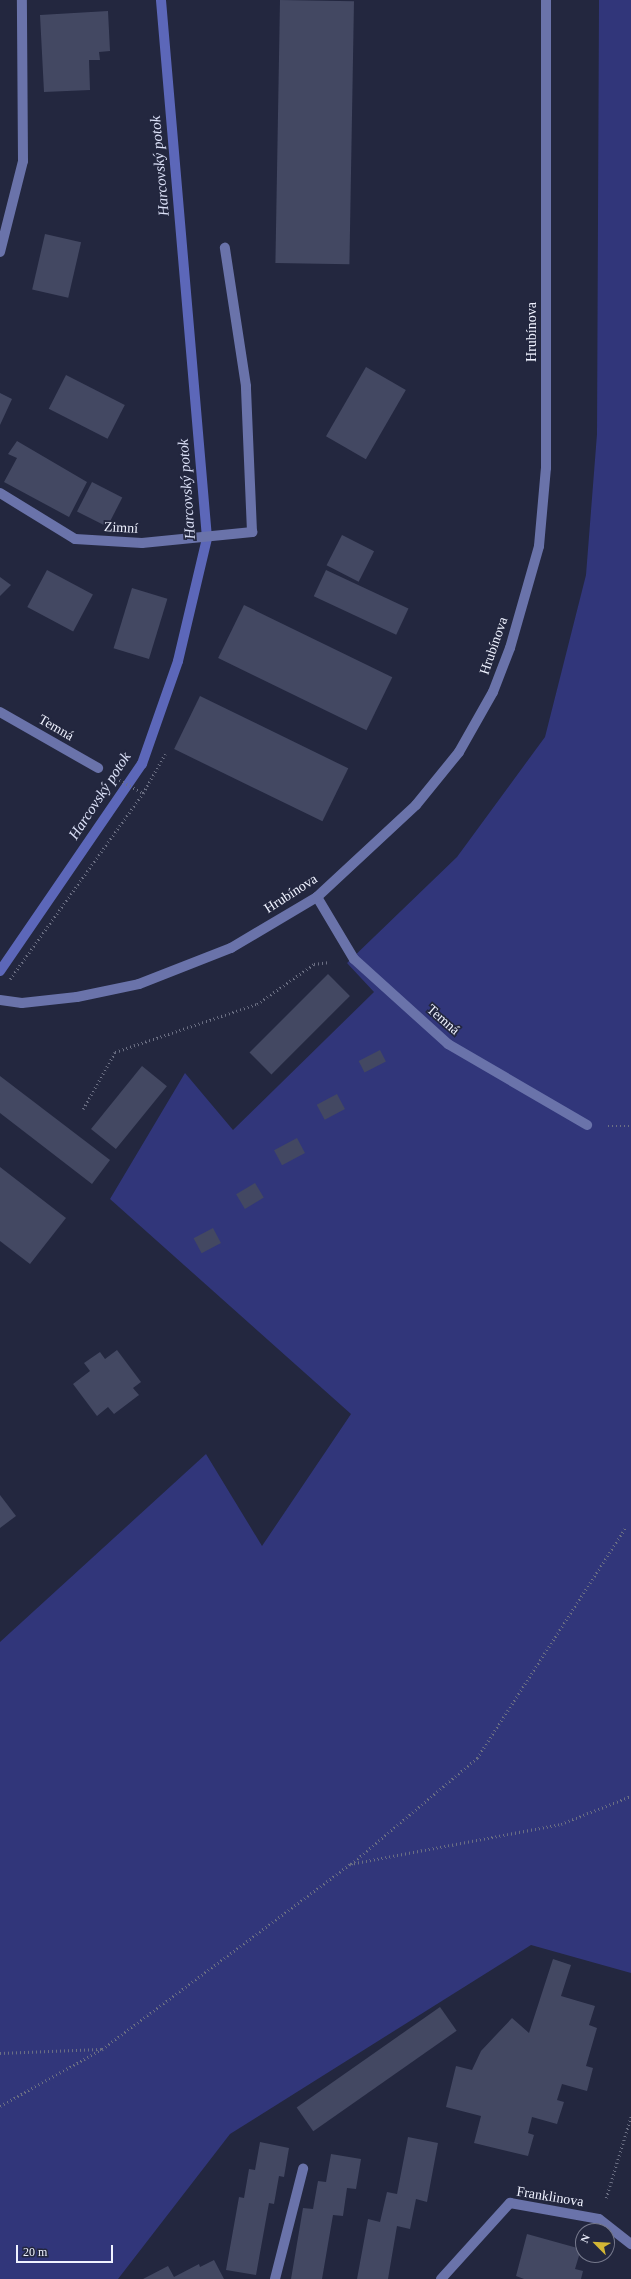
<!DOCTYPE html>
<html>
<head>
<meta charset="utf-8">
<style>
  body { margin:0 }
  #map { position:relative; width:631px; height:2279px; overflow:hidden; background:#23273f; font-family:Georgia,serif }
  div>[style] { position:absolute }
  .green>* { inset:0; background:#31367a }
  .stream>* { height:10px; margin:-5px; padding:0 5px; transform-origin:5px; border-radius:5px; background:#5c67b9 }
  .building>* { inset:0; background:#434862; transform-origin:0 0 }
  .path>* { height:2.5px; margin-top:-1.25px; transform-origin:0; background:repeating-linear-gradient(90deg,#6b6f83 0 1px,transparent 0 4px) }
  .minor>* { height:10px; margin:-5px; padding:0 5px; transform-origin:5px; border-radius:5px; background:#6a73aa }
  span { translate:-50% -50%; white-space:nowrap; text-align:center; line-height:1.15; -webkit-text-stroke:3.5px #23273f; paint-order:stroke }
  .street-label { font-size:14px; color:#eff2ff }
  .water-label { font-size:15px; color:#dbe0f7; font-style:italic }
  .north { position:absolute; left:575px; top:2223px; width:40px; height:40px; box-sizing:border-box; background:#23273f; border:1px solid #75788c; border-radius:50%; rotate:294deg; font-size:11px; font-weight:700; line-height:16px; text-align:center; color:#eff2ff }
  .north::after { content:''; display:block; margin:auto; width:14px; height:18px; background:#d3b635; clip-path:polygon(50% 0,100% 100%,50% 72%,0 100%) }
  .scale { position:absolute; left:16px; top:2245px; width:97px; height:18px; box-sizing:border-box; border:2px solid #eff2ff; border-top:0; padding-left:5px; font-size:12px; line-height:14px; white-space:nowrap; color:#eff2ff; -webkit-text-stroke:3px #23273f; paint-order:stroke }
</style>
</head>
<body>
<div id="map">
  <div class="green">
    <div style="clip-path:polygon(599px 0,631px 0,631px 1973px,531px 1945px,230px 2134px,118px 2279px,0 2279px,0 1642px,206px 1454px,262px 1546px,351px 1414px,110px 1199px,185px 1073px,233px 1130px,374px 992px,347px 963px,457px 857px,545px 737px,586px 575px,597px 434px)"></div>
  </div>
  <div class="stream">
    <div style="left:0;top:971px;width:251px;rotate:-55.6deg"></div>
    <div style="left:142px;top:764px;width:109px;rotate:-70.7deg"></div>
    <div style="left:178px;top:661px;width:126px;rotate:-76.7deg"></div>
    <div style="left:207px;top:538px;width:540px;rotate:-94.89deg"></div>
  </div>
  <div class="building">
    <div style="left:280px;top:0;width:74px;height:263px;rotate:1deg"></div>
    <div style="clip-path:polygon(108px 11px,110px 51px,99px 52px,100px 60px,89px 60px,90px 90px,44px 92px,40px 15px)"></div>
    <div style="left:45px;top:234px;width:37px;height:57px;rotate:13deg"></div>
    <div style="left:366px;top:367px;width:46px;height:80px;rotate:30deg"></div>
    <div style="left:66px;top:375px;width:66px;height:38px;rotate:27deg"></div>
    <div style="clip-path:polygon(0 393px,12px 399px,0 425px)"></div>
    <div style="clip-path:polygon(17px 441px,87px 482px,69px 517px,4px 482px,17px 458px,8px 454px)"></div>
    <div style="left:92px;top:482px;width:34px;height:33px;rotate:27deg"></div>
    <div style="left:342px;top:535px;width:36px;height:34px;rotate:27deg"></div>
    <div style="left:47px;top:570px;width:52px;height:42px;rotate:28deg"></div>
    <div style="left:326px;top:570px;width:91px;height:29px;rotate:25deg"></div>
    <div style="clip-path:polygon(0 577px,11px 585px,0 596px)"></div>
    <div style="left:132px;top:588px;width:37px;height:63px;rotate:17deg"></div>
    <div style="left:244px;top:605px;width:165px;height:59px;rotate:26deg"></div>
    <div style="left:200px;top:696px;width:165px;height:59px;rotate:26deg"></div>
    <div style="left:328px;top:974px;width:31px;height:111px;rotate:45deg"></div>
    <div style="left:380px;top:1050px;width:13px;height:24px;rotate:63deg"></div>
    <div style="left:142px;top:1066px;width:32px;height:81px;rotate:39deg"></div>
    <div style="clip-path:polygon(0 1076px,110px 1160px,92px 1184px,0 1113px)"></div>
    <div style="left:337px;top:1094px;width:17px;height:23px;rotate:62deg"></div>
    <div style="left:297px;top:1138px;width:17px;height:26px;rotate:62deg"></div>
    <div style="clip-path:polygon(0 1167px,66px 1218px,30px 1264px,0 1241px)"></div>
    <div style="left:255px;top:1183px;width:17px;height:22px;rotate:59deg"></div>
    <div style="left:213px;top:1228px;width:17px;height:22px;rotate:62deg"></div>
    <div style="clip-path:polygon(117px 1350px,141px 1382px,133px 1388px,139px 1395px,114px 1414px,108px 1407px,97px 1416px,73px 1384px,90px 1371px,84px 1363px,100px 1352px,105px 1359px)"></div>
    <div style="clip-path:polygon(0 1495px,16px 1516px,0 1528px)"></div>
    <div style="clip-path:polygon(553px 1959px,571px 1965px,561px 1996px,595px 2006px,589px 2025px,597px 2028px,586px 2066px,593px 2068px,587px 2091px,562px 2084px,557px 2100px,564px 2102px,557px 2124px,532px 2117px,528px 2133px,534px 2135px,528px 2156px,474px 2143px,481px 2116px,446px 2107px,456px 2066px,472px 2070px,481px 2051px,512px 2018px,529px 2033px)"></div>
    <div style="left:440px;top:2007px;width:29px;height:175px;rotate:55deg"></div>
    <div style="clip-path:polygon(408px 2137px,438px 2143px,427px 2202px,416px 2199px,410px 2229px,397px 2226px,388px 2279px,357px 2279px,368px 2219px,380px 2222px,387px 2192px,397px 2194px)"></div>
    <div style="clip-path:polygon(260px 2142px,289px 2148px,284px 2177px,279px 2176px,274px 2204px,269px 2203px,256px 2275px,226px 2270px,239px 2197px,244px 2198px,249px 2169px,255px 2170px)"></div>
    <div style="clip-path:polygon(331px 2154px,361px 2159px,356px 2189px,347px 2188px,343px 2216px,333px 2215px,322px 2279px,291px 2279px,303px 2208px,313px 2209px,318px 2181px,326px 2182px)"></div>
    <div style="clip-path:polygon(527px 2234px,581px 2249px,575px 2269px,583px 2271px,581px 2279px,524px 2279px,516px 2276px)"></div>
    <div style="clip-path:polygon(214px 2260px,224px 2279px,143px 2279px,168px 2266px,174px 2277px,199px 2264px,200px 2267px)"></div>
  </div>
  <div class="path">
    <div style="left:116px;top:778px;width:31px;rotate:29deg"></div>
    <div style="left:10px;top:979px;width:229px;rotate:-54.4deg"></div>
    <div style="left:143px;top:793px;width:45px;rotate:-60.6deg"></div>
    <div style="left:83px;top:1109px;width:65px;rotate:-60.7deg"></div>
    <div style="left:115px;top:1052px;width:150px;rotate:-18.7deg"></div>
    <div style="left:257px;top:1004px;width:70px;rotate:-35.1deg"></div>
    <div style="left:314px;top:964px;width:16px;rotate:-7deg"></div>
    <div style="left:608px;top:1126px;width:23px"></div>
    <div style="left:351px;top:1864px;width:165px;rotate:-40.1deg"></div>
    <div style="left:477px;top:1758px;width:275px;rotate:-57.2deg"></div>
    <div style="left:0;top:2053px;width:101px;rotate:-2.3deg"></div>
    <div style="left:0;top:2106px;width:117px;rotate:-29.2deg"></div>
    <div style="left:102px;top:2049px;width:309px;rotate:-36.7deg"></div>
    <div style="left:350px;top:1864px;width:215px;rotate:-10.7deg"></div>
    <div style="left:561px;top:1824px;width:75px;rotate:-21.8deg"></div>
    <div style="left:606px;top:2198px;width:86px;rotate:-73deg"></div>
  </div>
  <div class="minor">
    <div style="left:0;top:252px;width:94px;rotate:-75.8deg"></div>
    <div style="left:23px;top:161px;width:161px;rotate:-90.4deg"></div>
    <div style="left:0;top:493px;width:88px;rotate:31.5deg"></div>
    <div style="left:75px;top:539px;width:67px;rotate:3.4deg"></div>
    <div style="left:142px;top:543px;width:111px;rotate:-5.7deg"></div>
    <div style="left:252px;top:532px;width:146px;rotate:-92.4deg"></div>
    <div style="left:246px;top:386px;width:140px;rotate:-98.7deg"></div>
    <div style="left:0;top:712px;width:113px;rotate:29.7deg"></div>
    <div style="left:317px;top:897px;width:72px;rotate:59.2deg"></div>
    <div style="left:354px;top:959px;width:127px;rotate:42.1deg"></div>
    <div style="left:448px;top:1044px;width:161px;rotate:30.2deg"></div>
    <div style="left:0;top:1000px;width:22px;rotate:8deg"></div>
    <div style="left:22px;top:1003px;width:55px;rotate:-6.2deg"></div>
    <div style="left:77px;top:997px;width:63px;rotate:-11.8deg"></div>
    <div style="left:139px;top:984px;width:99px;rotate:-21.4deg"></div>
    <div style="left:231px;top:948px;width:100px;rotate:-30.7deg"></div>
    <div style="left:317px;top:897px;width:135px;rotate:-42.9deg"></div>
    <div style="left:416px;top:805px;width:68px;rotate:-50.9deg"></div>
    <div style="left:459px;top:752px;width:69px;rotate:-60.5deg"></div>
    <div style="left:493px;top:692px;width:47px;rotate:-68.9deg"></div>
    <div style="left:510px;top:648px;width:106px;rotate:-74.1deg"></div>
    <div style="left:539px;top:546px;width:78px;rotate:-84.9deg"></div>
    <div style="left:546px;top:468px;width:468px;rotate:-90deg"></div>
    <div style="left:275px;top:2279px;width:114px;rotate:-75.7deg"></div>
    <div style="left:441px;top:2279px;width:103px;rotate:-47.8deg"></div>
    <div style="left:510px;top:2203px;width:90px;rotate:10.2deg"></div>
    <div style="left:599px;top:2219px;width:41px;rotate:38deg"></div>
  </div>
  <div class="street-label">
    <span style="left:532px;top:332px;rotate:-90deg">Hrubínova</span>
    <span style="left:121px;top:528px;rotate:3deg">Zimní</span>
    <span style="left:494px;top:646px;rotate:-71deg">Hrubínova</span>
    <span style="left:56px;top:728px;rotate:30deg">Temná</span>
    <span style="left:291px;top:894px;rotate:-33deg">Hrubínova</span>
    <span style="left:443px;top:1020px;rotate:41deg">Temná</span>
    <span style="left:550px;top:2197px;rotate:9deg">Franklinova</span>
  </div>
  <div class="water-label">
    <span style="left:160px;top:166px;rotate:-95deg">Harcovský potok</span>
    <span style="left:187px;top:489px;rotate:-94deg">Harcovský potok</span>
    <span style="left:100px;top:796px;rotate:-57deg">Harcovský potok</span>
  </div>
  <div class="north">N</div>
  <div class="scale">20 m</div>
</div>
</body>
</html>
